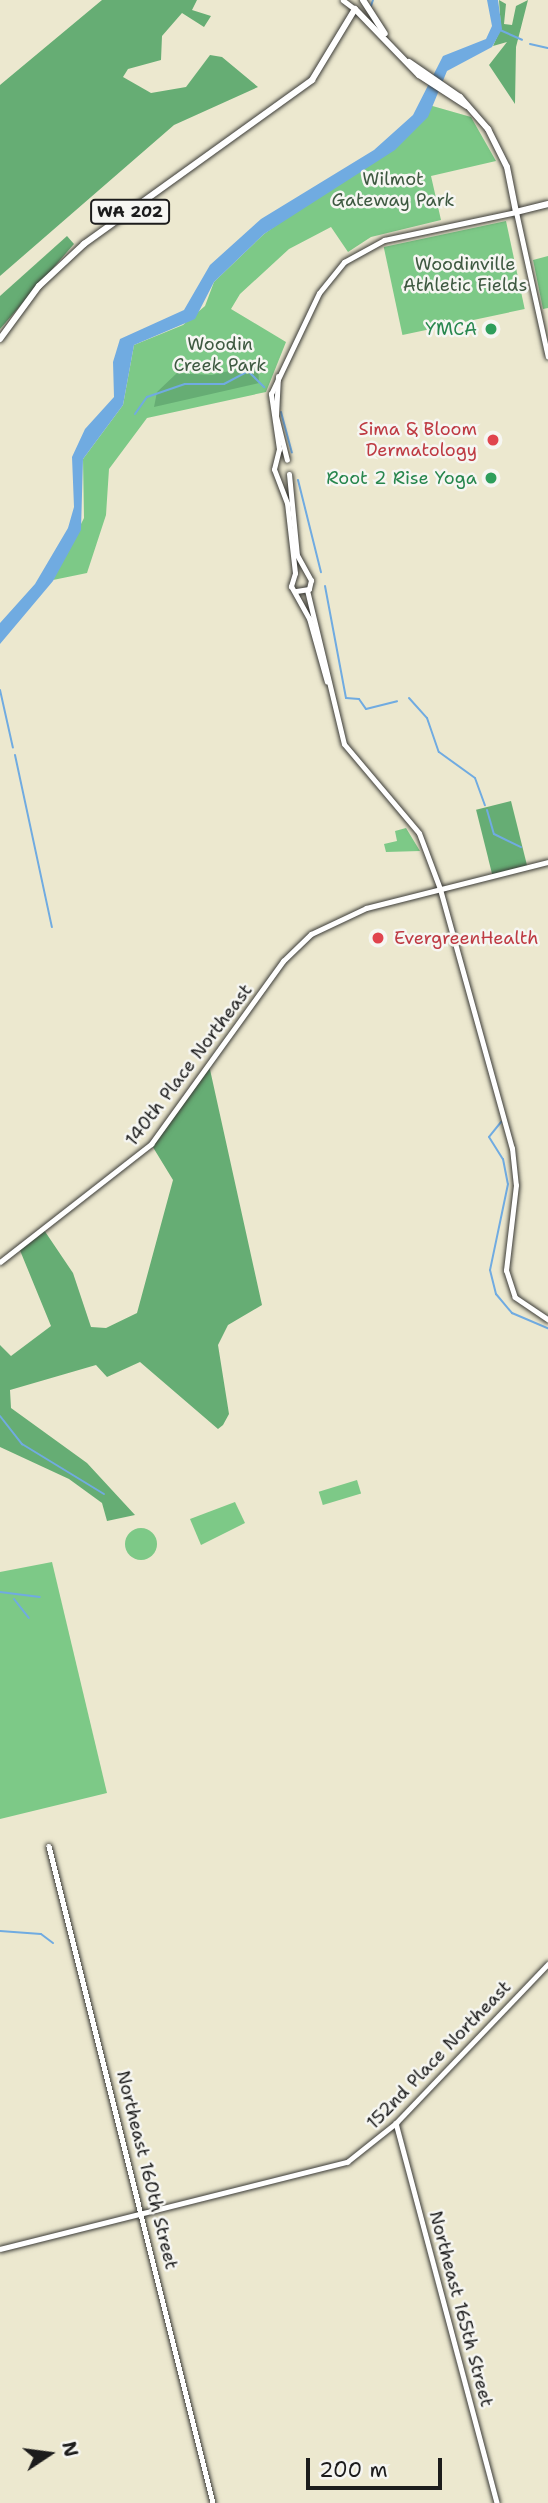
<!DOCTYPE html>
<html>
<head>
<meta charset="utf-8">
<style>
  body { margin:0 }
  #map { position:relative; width:548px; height:2503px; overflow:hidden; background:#ece8cf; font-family:"Shantell Sans",sans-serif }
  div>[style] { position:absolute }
  .green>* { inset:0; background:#7dc987; transform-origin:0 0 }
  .round { border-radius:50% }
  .forest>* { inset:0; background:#66ad74; transform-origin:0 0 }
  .water>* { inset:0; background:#70abe1 }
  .stream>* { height:2px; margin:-1px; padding:0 1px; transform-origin:1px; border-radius:1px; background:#70abe1 }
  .roads { filter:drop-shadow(0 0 2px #3b3b37) drop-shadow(0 0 2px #3b3b37) }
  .tertiary>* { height:4.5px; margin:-2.25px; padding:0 2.25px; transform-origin:2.25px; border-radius:2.25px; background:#fff }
  .secondary>* { height:5px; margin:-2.5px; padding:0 2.5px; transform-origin:2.5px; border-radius:2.5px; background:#fff }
  .primary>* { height:6px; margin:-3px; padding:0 3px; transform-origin:3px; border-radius:3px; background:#fff }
  .dots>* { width:19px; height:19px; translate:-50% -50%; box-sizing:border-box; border:4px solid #f6f6f2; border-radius:50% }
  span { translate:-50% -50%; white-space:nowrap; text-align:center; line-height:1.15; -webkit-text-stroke:5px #f6f6f2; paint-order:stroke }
  .shield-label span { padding:2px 5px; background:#f6f6f2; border:2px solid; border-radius:5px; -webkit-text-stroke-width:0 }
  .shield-label { font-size:16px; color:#1c1c1c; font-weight:700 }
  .park-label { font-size:18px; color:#3e5941 }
  .leisure-label { font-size:18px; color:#27864d }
  .right { translate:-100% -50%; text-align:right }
  .health-label { font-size:18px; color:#be3a42 }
  .left { translate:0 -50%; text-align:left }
  .street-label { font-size:18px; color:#1c1c1c }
  .north { position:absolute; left:14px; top:2419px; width:70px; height:70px; -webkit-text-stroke:5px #f6f6f2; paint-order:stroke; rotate:77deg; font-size:19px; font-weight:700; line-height:28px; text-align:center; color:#1c1c1c }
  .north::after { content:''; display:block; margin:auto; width:24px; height:32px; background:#1c1c1c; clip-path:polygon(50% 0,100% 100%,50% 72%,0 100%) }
  .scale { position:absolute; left:306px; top:2458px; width:136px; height:32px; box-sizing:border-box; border:4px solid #1c1c1c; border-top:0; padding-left:9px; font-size:21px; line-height:24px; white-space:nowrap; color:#1c1c1c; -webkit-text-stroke:5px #f6f6f2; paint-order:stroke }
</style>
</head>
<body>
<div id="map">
  <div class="green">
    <div style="clip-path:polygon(429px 105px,471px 117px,496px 161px,431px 176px,441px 220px,371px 237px,348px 252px,331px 227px,289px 249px,240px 294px,231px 309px,286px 342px,266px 392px,147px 418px,109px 469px,106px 515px,87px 573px,53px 580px,84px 518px,83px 459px,123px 405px,134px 345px,183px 325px,205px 306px,214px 282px,264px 234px,377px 154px)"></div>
    <div style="left:506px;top:221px;width:90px;height:125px;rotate:78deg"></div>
    <div style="clip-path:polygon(548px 256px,548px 308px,543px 309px,533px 260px)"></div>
    <div style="clip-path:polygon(406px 828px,420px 851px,386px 852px,384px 844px,397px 841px,395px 831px)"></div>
    <div style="left:357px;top:1480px;width:14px;height:40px;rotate:73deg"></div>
    <div style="clip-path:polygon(235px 1502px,245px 1523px,201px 1545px,190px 1519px)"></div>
    <div class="round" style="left:125px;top:1528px;width:32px;height:32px"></div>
    <div style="clip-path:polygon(52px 1562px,107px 1793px,0 1819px,0 1572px)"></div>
  </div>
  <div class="forest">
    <div style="clip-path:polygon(102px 0,197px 0,192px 10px,211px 16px,204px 27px,182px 13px,162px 36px,161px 60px,128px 69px,123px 77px,151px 93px,186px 87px,210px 55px,222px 57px,258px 87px,174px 125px,0 276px,0 85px)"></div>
    <div style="clip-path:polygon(499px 0,506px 4px,504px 24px,512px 25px,516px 6px,528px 0,516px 47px,515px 104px,489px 65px,507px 42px,493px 46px,501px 28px)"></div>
    <div style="clip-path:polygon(67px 236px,74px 244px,0 329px,0 296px)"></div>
    <div style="clip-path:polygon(258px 364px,259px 383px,154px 407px,157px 392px,177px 373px,212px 375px)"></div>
    <div style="left:511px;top:801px;width:68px;height:36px;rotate:76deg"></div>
    <div style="clip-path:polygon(209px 1065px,262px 1305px,228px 1325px,218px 1345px,229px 1414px,223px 1425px,218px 1429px,140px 1362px,107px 1377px,96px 1365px,10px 1390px,11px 1408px,87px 1463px,135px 1515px,107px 1521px,102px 1503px,69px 1479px,0 1447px,0 1345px,11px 1356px,51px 1326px,19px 1248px,44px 1230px,73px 1273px,91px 1327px,106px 1328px,137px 1313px,173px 1180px,151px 1144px)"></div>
  </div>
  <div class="water">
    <div style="clip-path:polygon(487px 0,498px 0,502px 29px,492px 47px,447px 71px,428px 117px,395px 150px,264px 234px,214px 282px,195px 319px,134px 345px,123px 405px,83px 459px,81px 530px,53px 581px,0 644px,0 623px,35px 584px,68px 528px,74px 507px,72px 457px,85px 429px,114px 397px,113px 362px,120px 339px,184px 310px,210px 265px,261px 219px,374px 150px,413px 115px,443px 56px,486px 39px,492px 26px)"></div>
  </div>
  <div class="stream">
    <div style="left:371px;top:6px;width:6px;rotate:-72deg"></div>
    <div style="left:500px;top:30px;width:24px;rotate:24deg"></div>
    <div style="left:530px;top:44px;width:18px;rotate:13deg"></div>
    <div style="left:281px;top:412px;width:42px;rotate:75deg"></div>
    <div style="left:135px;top:414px;width:21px;rotate:-55deg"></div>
    <div style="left:147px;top:397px;width:40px;rotate:-18.9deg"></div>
    <div style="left:185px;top:384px;width:39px"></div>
    <div style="left:224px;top:384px;width:27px;rotate:-28deg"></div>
    <div style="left:248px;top:371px;width:23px;rotate:45deg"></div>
    <div style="left:298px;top:480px;width:95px;rotate:76deg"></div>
    <div style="left:325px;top:586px;width:114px;rotate:79.4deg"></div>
    <div style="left:346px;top:698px;width:13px;rotate:4deg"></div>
    <div style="left:359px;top:699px;width:12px;rotate:55deg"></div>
    <div style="left:366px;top:709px;width:32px;rotate:-14deg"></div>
    <div style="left:0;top:690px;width:59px;rotate:77.4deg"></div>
    <div style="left:409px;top:698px;width:27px;rotate:48deg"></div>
    <div style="left:427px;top:718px;width:36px;rotate:71deg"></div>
    <div style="left:439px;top:752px;width:44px;rotate:35.8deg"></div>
    <div style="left:475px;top:778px;width:29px;rotate:70deg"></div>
    <div style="left:15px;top:755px;width:176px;rotate:77.9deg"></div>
    <div style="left:487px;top:810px;width:25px;rotate:74deg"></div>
    <div style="left:494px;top:834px;width:30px;rotate:26deg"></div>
    <div style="left:501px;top:1122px;width:19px;rotate:129deg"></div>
    <div style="left:489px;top:1137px;width:26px;rotate:58deg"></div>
    <div style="left:503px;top:1159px;width:25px;rotate:79deg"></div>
    <div style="left:508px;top:1184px;width:88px;rotate:101.8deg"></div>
    <div style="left:490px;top:1270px;width:25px;rotate:76deg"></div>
    <div style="left:496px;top:1294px;width:25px;rotate:50deg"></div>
    <div style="left:512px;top:1313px;width:39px;rotate:23deg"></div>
    <div style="left:0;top:1416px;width:36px;rotate:52deg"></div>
    <div style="left:22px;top:1444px;width:96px;rotate:31.4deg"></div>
    <div style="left:0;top:1592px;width:40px;rotate:7.1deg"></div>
    <div style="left:14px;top:1599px;width:24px;rotate:52deg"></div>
    <div style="left:0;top:1931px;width:41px;rotate:4.2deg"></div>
    <div style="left:41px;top:1934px;width:15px;rotate:37deg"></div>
  </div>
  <div class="roads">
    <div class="tertiary">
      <div style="left:343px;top:0;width:15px;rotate:37deg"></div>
      <div style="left:515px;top:1297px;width:40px;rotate:34deg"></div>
      <div style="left:49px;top:1846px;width:677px;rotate:75.98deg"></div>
      <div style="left:396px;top:2123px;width:393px;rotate:75.1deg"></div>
      <div style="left:0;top:2249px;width:358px;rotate:-14.1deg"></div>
      <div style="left:347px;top:2162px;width:63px;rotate:-38.5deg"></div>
      <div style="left:396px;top:2123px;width:220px;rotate:-46.3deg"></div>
    </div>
    <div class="secondary">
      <div style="left:278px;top:376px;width:40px;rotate:92.9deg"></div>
      <div style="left:276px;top:416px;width:45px;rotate:76deg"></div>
      <div style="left:289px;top:474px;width:81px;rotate:84.4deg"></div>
      <div style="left:297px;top:555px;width:29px;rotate:61deg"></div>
      <div style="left:311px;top:580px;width:9px;rotate:103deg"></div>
      <div style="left:309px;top:589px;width:13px;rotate:171deg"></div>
      <div style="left:295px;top:573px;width:70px;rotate:-96.5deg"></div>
      <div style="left:287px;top:503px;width:36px;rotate:-111deg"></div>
      <div style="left:274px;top:469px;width:21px;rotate:-76deg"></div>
      <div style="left:279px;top:449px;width:56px;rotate:-98.3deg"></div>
      <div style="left:271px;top:394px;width:112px;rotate:-64.6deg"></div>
      <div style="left:319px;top:293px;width:40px;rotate:-51deg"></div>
      <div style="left:344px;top:262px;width:46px;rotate:-28.8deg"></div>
      <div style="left:384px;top:240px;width:135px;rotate:-12deg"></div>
      <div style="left:516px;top:212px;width:148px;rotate:77.6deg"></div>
      <div style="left:295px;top:573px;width:14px;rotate:107deg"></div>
      <div style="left:291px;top:586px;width:37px;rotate:61deg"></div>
      <div style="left:309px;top:618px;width:66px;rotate:74.3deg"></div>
      <div style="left:307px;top:590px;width:158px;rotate:76.5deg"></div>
      <div style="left:344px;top:744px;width:116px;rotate:49.9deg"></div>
      <div style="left:419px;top:833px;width:60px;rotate:69.4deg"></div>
      <div style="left:440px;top:889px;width:269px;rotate:74.5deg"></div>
      <div style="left:512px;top:1148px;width:37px;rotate:84deg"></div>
      <div style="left:516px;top:1185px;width:86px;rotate:96.7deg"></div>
      <div style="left:506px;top:1270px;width:28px;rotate:72deg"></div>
      <div style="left:0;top:1262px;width:192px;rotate:-38deg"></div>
      <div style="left:151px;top:1144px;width:226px;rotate:-54.2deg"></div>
      <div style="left:283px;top:961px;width:39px;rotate:-44deg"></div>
      <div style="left:311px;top:934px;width:61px;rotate:-25.3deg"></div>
      <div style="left:366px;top:908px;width:188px;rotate:-14.2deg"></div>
    </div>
    <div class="primary">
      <div style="left:363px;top:0;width:40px;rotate:57.1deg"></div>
      <div style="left:409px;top:62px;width:62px;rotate:34.5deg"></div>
      <div style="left:460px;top:97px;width:43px;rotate:48.8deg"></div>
      <div style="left:488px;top:129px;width:42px;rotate:63.4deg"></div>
      <div style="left:507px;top:167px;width:46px;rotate:78.7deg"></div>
      <div style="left:516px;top:212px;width:33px;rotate:-14deg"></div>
      <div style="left:0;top:339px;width:66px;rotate:-53.7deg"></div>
      <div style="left:39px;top:286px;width:62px;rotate:-43deg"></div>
      <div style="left:84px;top:244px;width:281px;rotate:-35.7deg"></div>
      <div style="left:312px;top:80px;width:83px;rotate:-58.8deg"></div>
      <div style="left:355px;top:9px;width:92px;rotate:45.9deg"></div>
      <div style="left:419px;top:75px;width:57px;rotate:32.9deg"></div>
    </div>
  </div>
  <div class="dots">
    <div style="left:491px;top:329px;background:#2e9e5b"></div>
    <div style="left:493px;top:440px;background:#e0444e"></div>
    <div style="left:491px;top:478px;background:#2e9e5b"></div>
    <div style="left:378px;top:938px;background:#e0444e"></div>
  </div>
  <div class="shield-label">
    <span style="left:130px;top:212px">WA 202</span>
  </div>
  <div class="park-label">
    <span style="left:393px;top:190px">Wilmot<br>Gateway Park</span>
    <span style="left:465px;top:275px">Woodinville<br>Athletic Fields</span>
    <span style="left:220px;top:355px">Woodin<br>Creek Park</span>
  </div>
  <div class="leisure-label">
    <span class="right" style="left:477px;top:329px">YMCA</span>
    <span class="right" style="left:477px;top:478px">Root 2 Rise Yoga</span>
  </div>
  <div class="health-label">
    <span class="right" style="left:477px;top:440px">Sima &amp; Bloom<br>Dermatology</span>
    <span class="left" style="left:394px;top:938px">EvergreenHealth</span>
  </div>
  <div class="street-label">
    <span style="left:189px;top:1065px;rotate:-53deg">140th Place Northeast</span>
    <span style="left:439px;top:2055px;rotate:-46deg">152nd Place Northeast</span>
    <span style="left:147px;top:2170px;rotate:76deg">Northeast 160th Street</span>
    <span style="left:461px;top:2309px;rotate:75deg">Northeast 165th Street</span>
  </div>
  <div class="north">N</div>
  <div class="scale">200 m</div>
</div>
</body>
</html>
